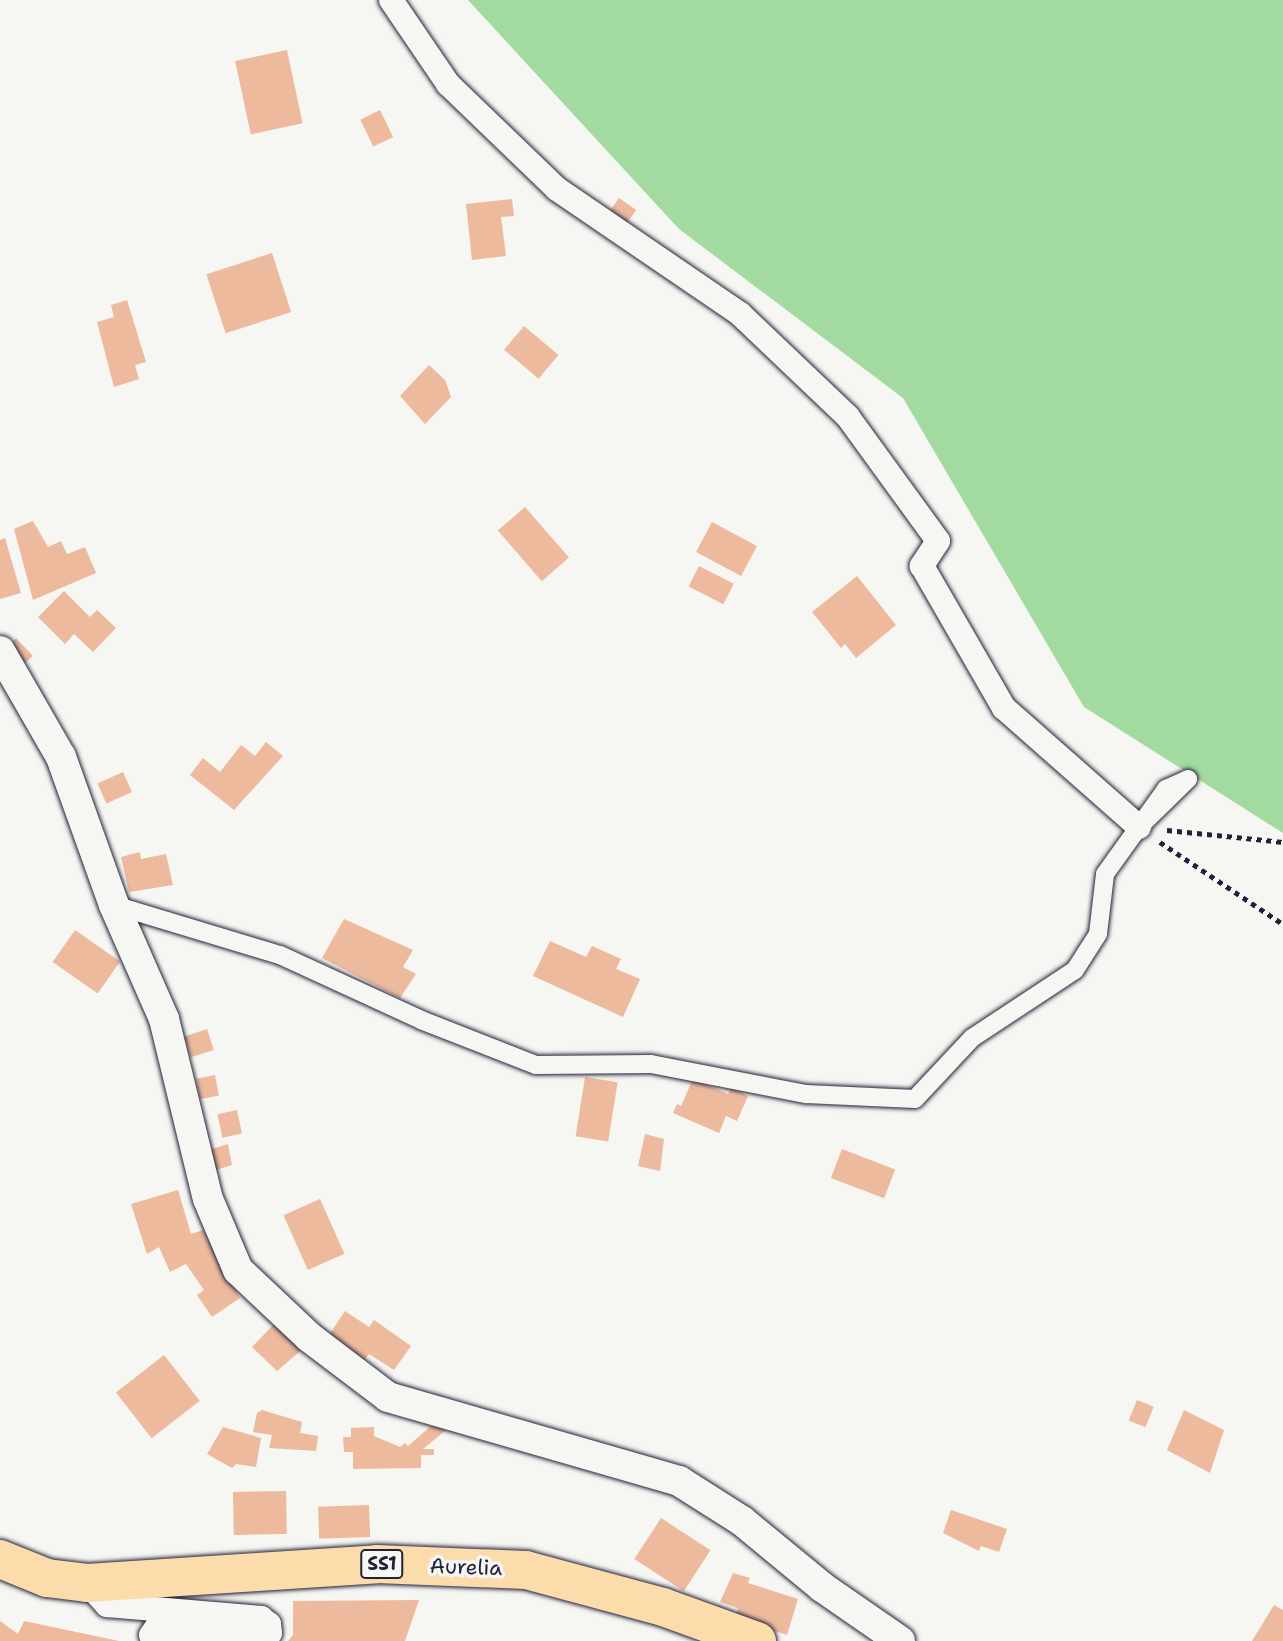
<!DOCTYPE html>
<html>
<head>
<meta charset="utf-8">
<style>
  body { margin:0 }
  #map { position:relative; width:1283px; height:1641px; overflow:hidden; background:#f6f6f2; font-family:"Shantell Sans",sans-serif }
  div>[style] { position:absolute }
  .green>* { inset:0; background:#a3da9f }
  .building>* { inset:0; background:#edba9e; transform-origin:0 0 }
  .path>* { height:4.5px; margin-top:-2.25px; transform-origin:0; background:repeating-linear-gradient(90deg,#22223b 0 5px,transparent 0 10px) }
  .roads { filter:drop-shadow(0 0 2px #22223b) drop-shadow(0 0 2px #22223b) }
  .pedestrian>* { height:18px; margin:-9px; padding:0 9px; transform-origin:9px; border-radius:9px; background:#f6f6f2 }
  .minor>* { height:24px; margin:-12px; padding:0 12px; transform-origin:12px; border-radius:12px; background:#f6f6f2 }
  .tertiary>* { height:30px; margin:-15px; padding:0 15px; transform-origin:15px; border-radius:15px; background:#f6f6f2 }
  .primary>* { height:38px; margin:-19px; padding:0 19px; transform-origin:19px; border-radius:19px; background:#fddcac }
  span { translate:-50% -50%; white-space:nowrap; text-align:center; line-height:1.15; -webkit-text-stroke:7px #f6f6f2; paint-order:stroke }
  .shield-label span { padding:2px 5px; background:#f6f6f2; border:2px solid; border-radius:5px; -webkit-text-stroke-width:0 }
  .shield-label { font-size:19px; color:#22223b; font-weight:700 }
  .street-label { font-size:21px; color:#22223b }
</style>
</head>
<body>
<div id="map">
  <div class="green">
    <div style="clip-path:polygon(468px 0,1283px 0,1283px 833px,1084px 707px,903px 398px,679px 229px)"></div>
  </div>
  <div class="building">
    <div style="left:287px;top:50px;width:75px;height:53px;rotate:78deg"></div>
    <div style="left:380px;top:110px;width:30px;height:22px;rotate:64deg"></div>
    <div style="left:619px;top:198px;width:21px;height:19px;rotate:35deg"></div>
    <div style="clip-path:polygon(512px 199px,514px 216px,501px 217px,506px 256px,472px 260px,466px 204px)"></div>
    <div style="left:272px;top:253px;width:62px;height:69px;rotate:72deg"></div>
    <div style="clip-path:polygon(127px 300px,146px 362px,135px 365px,139px 379px,114px 387px,97px 322px,114px 317px,111px 305px)"></div>
    <div style="left:524px;top:326px;width:45px;height:31px;rotate:40deg"></div>
    <div style="clip-path:polygon(429px 365px,445px 380px,451px 397px,425px 424px,400px 396px)"></div>
    <div style="left:525px;top:507px;width:67px;height:36px;rotate:49deg"></div>
    <div style="clip-path:polygon(33px 521px,48px 547px,61px 541px,67px 554px,85px 547px,96px 573px,33px 600px,14px 529px)"></div>
    <div style="left:712px;top:522px;width:51px;height:34px;rotate:28deg"></div>
    <div style="clip-path:polygon(5px 538px,21px 593px,0 599px,0 540px)"></div>
    <div style="left:699px;top:566px;width:39px;height:23px;rotate:27deg"></div>
    <div style="clip-path:polygon(857px 576px,896px 625px,856px 658px,845px 644px,841px 648px,812px 612px)"></div>
    <div style="clip-path:polygon(64px 591px,90px 617px,97px 610px,116px 628px,93px 652px,74px 634px,65px 644px,38px 617px)"></div>
    <div style="clip-path:polygon(16px 638px,33px 656px,25px 663px,7px 648px)"></div>
    <div style="clip-path:polygon(266px 742px,283px 756px,234px 810px,190px 775px,203px 758px,220px 772px,241px 745px,255px 756px)"></div>
    <div style="left:123px;top:772px;width:22px;height:28px;rotate:66deg"></div>
    <div style="clip-path:polygon(140px 852px,141px 859px,166px 854px,173px 885px,129px 892px,121px 857px)"></div>
    <div style="clip-path:polygon(344px 919px,413px 950px,403px 967px,416px 974px,400px 998px,322px 958px)"></div>
    <div style="left:75px;top:930px;width:55px;height:39px;rotate:35deg"></div>
    <div style="clip-path:polygon(550px 941px,586px 957px,592px 946px,621px 959px,616px 969px,640px 979px,623px 1017px,533px 976px)"></div>
    <div style="left:207px;top:1029px;width:22px;height:24px;rotate:72deg"></div>
    <div style="left:215px;top:1075px;width:21px;height:19px;rotate:79deg"></div>
    <div style="left:585px;top:1077px;width:33px;height:60px;rotate:9deg"></div>
    <div style="clip-path:polygon(693px 1079px,728px 1094px,731px 1088px,748px 1096px,737px 1121px,726px 1116px,719px 1133px,673px 1113px,677px 1104px,681px 1106px)"></div>
    <div style="left:237px;top:1110px;width:24px;height:20px;rotate:78deg"></div>
    <div style="clip-path:polygon(645px 1134px,664px 1139px,660px 1171px,638px 1166px)"></div>
    <div style="clip-path:polygon(228px 1144px,232px 1165px,213px 1171px,209px 1150px)"></div>
    <div style="left:842px;top:1149px;width:57px;height:31px;rotate:21deg"></div>
    <div style="clip-path:polygon(178px 1190px,191px 1234px,203px 1230px,240px 1298px,212px 1317px,197px 1295px,204px 1290px,186px 1264px,170px 1272px,159px 1247px,147px 1254px,131px 1204px)"></div>
    <div style="left:320px;top:1199px;width:60px;height:40px;rotate:66deg"></div>
    <div style="clip-path:polygon(345px 1311px,369px 1327px,374px 1320px,411px 1346px,394px 1370px,369px 1354px,361px 1365px,327px 1338px)"></div>
    <div style="clip-path:polygon(276px 1322px,305px 1347px,277px 1371px,252px 1347px)"></div>
    <div style="left:164px;top:1355px;width:58px;height:61px;rotate:52deg"></div>
    <div style="left:1137px;top:1400px;width:18px;height:22px;rotate:22deg"></div>
    <div style="clip-path:polygon(262px 1410px,302px 1422px,300px 1433px,318px 1436px,316px 1451px,269px 1448px,272px 1435px,253px 1432px,257px 1413px)"></div>
    <div style="clip-path:polygon(1184px 1410px,1224px 1430px,1210px 1473px,1167px 1450px)"></div>
    <div style="clip-path:polygon(431px 1426px,446px 1430px,423px 1449px,434px 1449px,434px 1455px,421px 1455px,421px 1468px,353px 1469px,353px 1452px,344px 1452px,343px 1437px,351px 1437px,351px 1428px,374px 1427px,374px 1436px,400px 1447px,405px 1443px,408px 1446px)"></div>
    <div style="clip-path:polygon(223px 1427px,261px 1438px,256px 1467px,236px 1464px,232px 1468px,207px 1454px)"></div>
    <div style="left:286px;top:1491px;width:43px;height:53px;rotate:89deg"></div>
    <div style="left:369px;top:1505px;width:32px;height:51px;rotate:88deg"></div>
    <div style="clip-path:polygon(951px 1510px,1007px 1529px,999px 1552px,981px 1546px,979px 1551px,943px 1533px)"></div>
    <div style="left:661px;top:1518px;width:59px;height:49px;rotate:33deg"></div>
    <div style="clip-path:polygon(733px 1573px,750px 1578px,748px 1583px,798px 1599px,787px 1635px,735px 1619px,738px 1608px,720px 1602px)"></div>
    <div style="clip-path:polygon(419px 1600px,405px 1641px,288px 1641px,293px 1635px,293px 1601px)"></div>
    <div style="clip-path:polygon(1274px 1605px,1283px 1610px,1283px 1641px,1252px 1641px)"></div>
    <div style="clip-path:polygon(0 1621px,18px 1634px,24px 1621px,119px 1641px,0 1641px)"></div>
  </div>
  <div class="path">
    <div style="left:1167px;top:830px;width:117px;rotate:5.9deg"></div>
    <div style="left:1160px;top:842px;width:148px;rotate:33.7deg"></div>
  </div>
  <div class="roads">
    <div class="pedestrian">
      <div style="left:114px;top:905px;width:173px;rotate:16.8deg"></div>
      <div style="left:280px;top:955px;width:155px;rotate:24.7deg"></div>
      <div style="left:421px;top:1020px;width:123px;rotate:21.4deg"></div>
      <div style="left:536px;top:1065px;width:115px;rotate:-0.5deg"></div>
      <div style="left:651px;top:1064px;width:158px;rotate:11deg"></div>
      <div style="left:806px;top:1094px;width:109px;rotate:2.6deg"></div>
      <div style="left:915px;top:1099px;width:83px;rotate:-46.9deg"></div>
      <div style="left:972px;top:1038px;width:123px;rotate:-33.4deg"></div>
      <div style="left:1075px;top:970px;width:43px;rotate:-57.4deg"></div>
      <div style="left:1098px;top:934px;width:60px;rotate:-83.3deg"></div>
      <div style="left:1105px;top:874px;width:105px;rotate:-54.3deg"></div>
      <div style="left:1166px;top:789px;width:24px;rotate:-24deg"></div>
      <div style="left:1188px;top:779px;width:69px;rotate:135.6deg"></div>
    </div>
    <div class="minor">
      <div style="left:391px;top:0;width:102px;rotate:55.8deg"></div>
      <div style="left:448px;top:84px;width:151px;rotate:43.9deg"></div>
      <div style="left:557px;top:189px;width:222px;rotate:34.3deg"></div>
      <div style="left:740px;top:314px;width:149px;rotate:43.6deg"></div>
      <div style="left:848px;top:417px;width:153px;rotate:54deg"></div>
      <div style="left:938px;top:541px;width:30px;rotate:123deg"></div>
      <div style="left:922px;top:566px;width:164px;rotate:60deg"></div>
      <div style="left:1004px;top:708px;width:180px;rotate:41.4deg"></div>
      <div style="left:87px;top:1583px;width:30px;rotate:48deg"></div>
      <div style="left:107px;top:1605px;width:155px;rotate:4.8deg"></div>
      <div style="left:261px;top:1618px;width:10px;rotate:37deg"></div>
      <div style="left:269px;top:1624px;width:9px;rotate:84deg"></div>
      <div style="left:270px;top:1633px;width:14px;rotate:144deg"></div>
      <div style="left:157px;top:1641px;width:8px;rotate:-135deg"></div>
      <div style="left:151px;top:1635px;width:9px;rotate:-54deg"></div>
      <div style="left:156px;top:1628px;width:102px;rotate:7.3deg"></div>
    </div>
    <div class="tertiary">
      <div style="left:0;top:651px;width:122px;rotate:60.1deg"></div>
      <div style="left:61px;top:757px;width:157px;rotate:70.3deg"></div>
      <div style="left:114px;top:905px;width:124px;rotate:66.3deg"></div>
      <div style="left:164px;top:1019px;width:185px;rotate:76.3deg"></div>
      <div style="left:208px;top:1199px;width:77px;rotate:67.1deg"></div>
      <div style="left:238px;top:1270px;width:98px;rotate:43.3deg"></div>
      <div style="left:309px;top:1337px;width:99px;rotate:37.2deg"></div>
      <div style="left:388px;top:1397px;width:303px;rotate:16.1deg"></div>
      <div style="left:679px;top:1481px;width:75px;rotate:32.4deg"></div>
      <div style="left:742px;top:1521px;width:104px;rotate:39.5deg"></div>
      <div style="left:822px;top:1587px;width:95px;rotate:34.7deg"></div>
    </div>
    <div class="primary">
      <div style="left:0;top:1559px;width:51px;rotate:22deg"></div>
      <div style="left:47px;top:1578px;width:40px;rotate:7.1deg"></div>
      <div style="left:87px;top:1583px;width:291px;rotate:-3.7deg"></div>
      <div style="left:377px;top:1564px;width:149px;rotate:2.3deg"></div>
      <div style="left:526px;top:1570px;width:142px;rotate:15.1deg"></div>
      <div style="left:663px;top:1607px;width:100px;rotate:19.9deg"></div>
    </div>
  </div>
  <div class="shield-label">
    <span style="left:382px;top:1564px">SS1</span>
  </div>
  <div class="street-label">
    <span style="left:466px;top:1567px;rotate:2deg">Aurelia</span>
  </div>
</div>
</body>
</html>
